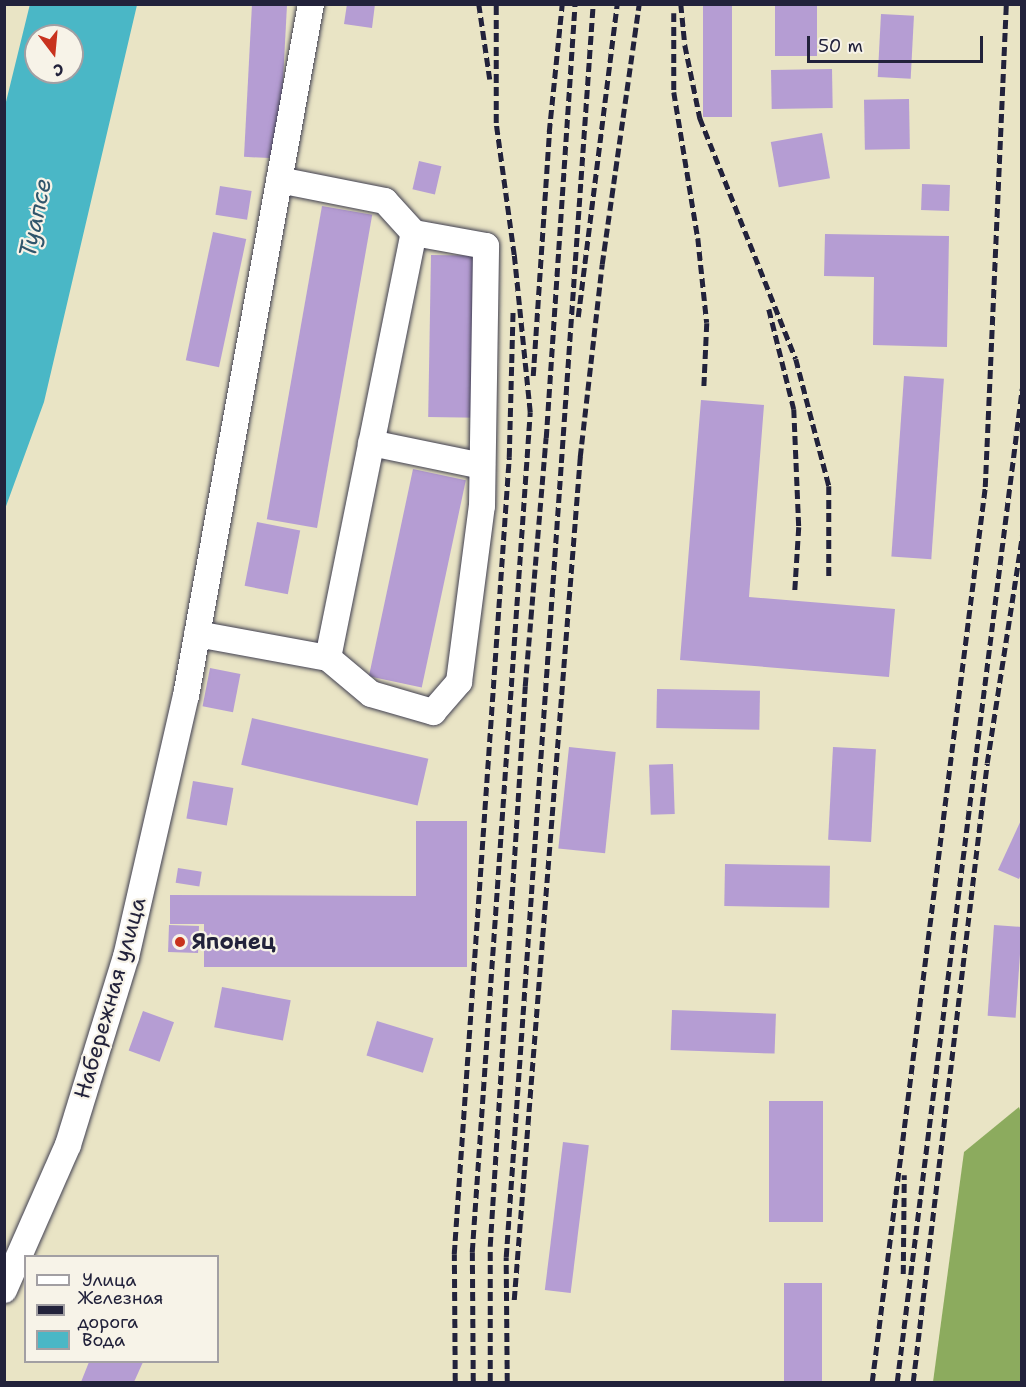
<!DOCTYPE html>
<html>
<head>
<meta charset="utf-8">
<style>
  body { margin:0 }
  #map { position:relative; width:1026px; height:1387px; overflow:hidden; background:#e9e4c5; font-family:"Shantell Sans",sans-serif }
  div>[style] { position:absolute }
  .forest>* { inset:0; background:#8cab5e }
  .water>* { inset:0; background:#4ab7c6 }
  .building>* { inset:0; background:#b59dd3; transform-origin:0 0 }
  .roads { filter:drop-shadow(0 0 2px #403f50) drop-shadow(0 0 2px #403f50) }
  .minor>* { height:26px; margin:-13px; padding:0 13px; transform-origin:13px; border-radius:13px; background:#fff }
  .rail>* { height:4.5px; margin-top:-2.25px; transform-origin:0; background:repeating-linear-gradient(90deg,#22223b 0 9px,transparent 0 13.5px) }
  .dots>* { width:16px; height:16px; translate:-50% -50%; box-sizing:border-box; border:3px solid #f7f3e8; border-radius:50% }
  span { translate:-50% -50%; white-space:nowrap; text-align:center; line-height:1.15; -webkit-text-stroke:4.5px #f7f3e8; paint-order:stroke }
  .poi-label { font-size:22px; color:#22223b; font-weight:700 }
  .left { translate:0 -50%; text-align:left }
  .street-label { font-size:22px; color:#22223b }
  .water-label { font-size:24px; color:#30566c; font-style:italic }
  .frame { position:absolute; inset:0; border:6px solid #22223b; pointer-events:none }
  .legend { position:absolute; left:24px; top:1255px; width:195px; height:108px; box-sizing:border-box; background:#f7f3e8; border:2px solid #a29fa3; margin:0; padding:8px 10px; list-style:none; font-size:18px; color:#22223b }
  .legend li { display:flex; align-items:center; gap:12px; height:30px }
  .legend b { width:30px; border:2px solid #a29fa3 }
  .north { position:absolute; left:24px; top:24px; width:60px; height:60px; box-sizing:border-box; background:#f7f3e8; border:2px solid #a29fa3; border-radius:50%; rotate:164deg; font-size:16px; font-weight:700; line-height:24px; text-align:center; color:#22223b }
  .north::after { content:''; display:block; margin:auto; width:21px; height:27px; background:#c8321e; clip-path:polygon(50% 0,100% 100%,50% 72%,0 100%) }
  .scale { position:absolute; left:807px; top:36px; width:176px; height:27px; box-sizing:border-box; border:3px solid #22223b; border-top:0; padding-left:8px; font-size:18px; line-height:21px; white-space:nowrap; color:#22223b; -webkit-text-stroke:4px #f7f3e8; paint-order:stroke }
</style>
</head>
<body>
<div id="map">
  <div class="forest">
    <div style="clip-path:polygon(1019px 1107px,1022px 1116px,1021px 1382px,933px 1382px,964px 1152px)"></div>
  </div>
  <div class="water">
    <div style="clip-path:polygon(evenodd,30px 4px,137px 5px,44px 402px,5px 509px,4px 110px,30px 4px,36px 36px,72px 36px,72px 72px,36px 72px,36px 36px)"></div>
  </div>
  <div class="building">
    <div style="left:252px;top:4px;width:35px;height:153px;rotate:3deg"></div>
    <div style="clip-path:polygon(347px 4px,375px 4px,372px 28px,344px 24px)"></div>
    <div style="left:703px;top:4px;width:29px;height:113px"></div>
    <div style="left:775px;top:5px;width:42px;height:51px"></div>
    <div style="left:881px;top:14px;width:33px;height:63px;rotate:3deg"></div>
    <div style="left:832px;top:69px;width:39px;height:61px;rotate:89deg"></div>
    <div style="left:909px;top:99px;width:50px;height:45px;rotate:89deg"></div>
    <div style="left:822px;top:133px;width:46px;height:52px;rotate:80deg"></div>
    <div style="left:419px;top:161px;width:23px;height:29px;rotate:13deg"></div>
    <div style="left:922px;top:184px;width:28px;height:26px;rotate:2deg"></div>
    <div style="left:220px;top:186px;width:32px;height:29px;rotate:9deg"></div>
    <div style="left:322px;top:206px;width:51px;height:318px;rotate:10deg"></div>
    <div style="left:213px;top:232px;width:34px;height:131px;rotate:12deg"></div>
    <div style="clip-path:polygon(825px 234px,949px 236px,947px 347px,873px 345px,874px 277px,824px 276px)"></div>
    <div style="left:431px;top:255px;width:50px;height:162px;rotate:1deg"></div>
    <div style="left:904px;top:376px;width:40px;height:181px;rotate:4deg"></div>
    <div style="clip-path:polygon(701px 400px,764px 405px,749px 597px,895px 609px,889px 677px,680px 660px)"></div>
    <div style="left:413px;top:469px;width:54px;height:212px;rotate:12deg"></div>
    <div style="left:257px;top:522px;width:44px;height:65px;rotate:11deg"></div>
    <div style="left:210px;top:668px;width:31px;height:39px;rotate:11deg"></div>
    <div style="left:657px;top:689px;width:103px;height:39px;rotate:1deg"></div>
    <div style="left:252px;top:718px;width:181px;height:48px;rotate:13deg"></div>
    <div style="left:569px;top:747px;width:47px;height:102px;rotate:6deg"></div>
    <div style="left:833px;top:747px;width:43px;height:93px;rotate:3deg"></div>
    <div style="left:673px;top:764px;width:50px;height:24px;rotate:88deg"></div>
    <div style="left:193px;top:781px;width:41px;height:38px;rotate:10deg"></div>
    <div style="clip-path:polygon(1022px 818px,1022px 872px,1019px 879px,998px 870px)"></div>
    <div style="clip-path:polygon(416px 821px,467px 821px,467px 967px,204px 967px,204px 924px,170px 924px,170px 895px,416px 896px)"></div>
    <div style="left:725px;top:864px;width:105px;height:42px;rotate:1deg"></div>
    <div style="left:178px;top:868px;width:24px;height:15px;rotate:9deg"></div>
    <div style="left:169px;top:925px;width:30px;height:27px;rotate:2deg"></div>
    <div style="left:994px;top:925px;width:28px;height:91px;rotate:4deg"></div>
    <div style="left:222px;top:987px;width:70px;height:41px;rotate:11deg"></div>
    <div style="left:672px;top:1010px;width:104px;height:40px;rotate:2deg"></div>
    <div style="left:143px;top:1011px;width:33px;height:42px;rotate:20deg"></div>
    <div style="left:377px;top:1021px;width:59px;height:36px;rotate:17deg"></div>
    <div style="left:823px;top:1101px;width:121px;height:54px;rotate:90deg"></div>
    <div style="left:563px;top:1142px;width:26px;height:149px;rotate:7deg"></div>
    <div style="left:784px;top:1283px;width:38px;height:99px"></div>
    <div style="clip-path:polygon(89px 1362px,143px 1362px,134px 1382px,81px 1382px)"></div>
  </div>
  <div class="roads">
    <div class="minor">
      <div style="left:371px;top:443px;width:113px;rotate:11.7deg"></div>
      <div style="left:197px;top:634px;width:133px;rotate:10.4deg"></div>
      <div style="left:328px;top:658px;width:56px;rotate:39.9deg"></div>
      <div style="left:371px;top:694px;width:65px;rotate:16.2deg"></div>
      <div style="left:433px;top:712px;width:40px;rotate:-49deg"></div>
      <div style="left:459px;top:682px;width:177px;rotate:-82.6deg"></div>
      <div style="left:482px;top:506px;width:260px;rotate:-89.1deg"></div>
      <div style="left:486px;top:246px;width:73px;rotate:-169.8deg"></div>
      <div style="left:414px;top:233px;width:43px;rotate:-132.2deg"></div>
      <div style="left:385px;top:201px;width:108px;rotate:-168.8deg"></div>
      <div style="left:328px;top:658px;width:434px;rotate:-78.6deg"></div>
      <div style="left:4px;top:1290px;width:158px;rotate:-66.2deg"></div>
      <div style="left:68px;top:1145px;width:197px;rotate:-72.9deg"></div>
      <div style="left:126px;top:957px;width:268px;rotate:-77.1deg"></div>
      <div style="left:186px;top:696px;width:703px;rotate:-79.76deg"></div>
    </div>
  </div>
  <div class="rail">
    <div style="left:479px;top:4px;width:76px;rotate:81.7deg"></div>
    <div style="left:681px;top:4px;width:41px;rotate:84.4deg"></div>
    <div style="left:685px;top:45px;width:75px;rotate:78.4deg"></div>
    <div style="left:700px;top:118px;width:259px;rotate:68.3deg"></div>
    <div style="left:796px;top:359px;width:131px;rotate:75.4deg"></div>
    <div style="left:829px;top:486px;width:90px;rotate:90deg"></div>
    <div style="left:674px;top:13px;width:79px;rotate:90deg"></div>
    <div style="left:674px;top:92px;width:148px;rotate:80.7deg"></div>
    <div style="left:698px;top:238px;width:85px;rotate:84deg"></div>
    <div style="left:707px;top:323px;width:66px;rotate:92.6deg"></div>
    <div style="left:769px;top:309px;width:103px;rotate:76deg"></div>
    <div style="left:794px;top:409px;width:118px;rotate:87.6deg"></div>
    <div style="left:799px;top:527px;width:64px;rotate:93.6deg"></div>
    <div style="left:578px;top:317px;width:315px;rotate:-82.9deg"></div>
    <div style="left:533px;top:376px;width:245px;rotate:-86.2deg"></div>
    <div style="left:549px;top:132px;width:129px;rotate:-84.2deg"></div>
    <div style="left:903px;top:1274px;width:99px;rotate:-89.4deg"></div>
    <div style="left:514px;top:1300px;width:846px;rotate:-85.52deg"></div>
    <div style="left:580px;top:457px;width:194px;rotate:-83.5deg"></div>
    <div style="left:602px;top:264px;width:263px;rotate:-81.9deg"></div>
    <div style="left:455px;top:1382px;width:128px;rotate:-90.4deg"></div>
    <div style="left:454px;top:1254px;width:799px;rotate:-86.05deg"></div>
    <div style="left:509px;top:457px;width:148px;rotate:-88.5deg"></div>
    <div style="left:473px;top:1382px;width:130px;rotate:-90.4deg"></div>
    <div style="left:472px;top:1252px;width:842px;rotate:-86.05deg"></div>
    <div style="left:530px;top:412px;width:158px;rotate:-95.8deg"></div>
    <div style="left:514px;top:255px;width:133px;rotate:-97.8deg"></div>
    <div style="left:496px;top:123px;width:119px;rotate:-90deg"></div>
    <div style="left:490px;top:1382px;width:136px;rotate:-90deg"></div>
    <div style="left:490px;top:1246px;width:561px;rotate:-86.42deg"></div>
    <div style="left:525px;top:686px;width:249px;rotate:-85.2deg"></div>
    <div style="left:546px;top:438px;width:435px;rotate:-86.2deg"></div>
    <div style="left:507px;top:1382px;width:125px;rotate:-90.5deg"></div>
    <div style="left:506px;top:1257px;width:1256px;rotate:-86.03deg"></div>
    <div style="left:872px;top:1382px;width:902px;rotate:-82.8deg"></div>
    <div style="left:985px;top:487px;width:483px;rotate:-87.5deg"></div>
    <div style="left:897px;top:1382px;width:1001px;rotate:-82.83deg"></div>
    <div style="left:913px;top:1382px;width:623px;rotate:-83.18deg"></div>
    <div style="left:987px;top:763px;width:230px;rotate:-81.2deg"></div>
  </div>
  <div class="dots">
    <div style="left:180px;top:942px;background:#c8321e"></div>
  </div>
  <div class="poi-label">
    <span class="left" style="left:192px;top:942px">Японец</span>
  </div>
  <div class="street-label">
    <span style="left:110px;top:998px;rotate:-74deg">Набережная улица</span>
  </div>
  <div class="water-label">
    <span style="left:36px;top:218px;rotate:-78deg">Туапсе</span>
  </div>
  <div class="frame"></div>
  <ul class="legend">
  <li><b style="height:8px;background:#fff"></b>Улица</li>
  <li><b style="height:8px;background:#22223b"></b>Железная дорога</li>
  <li><b style="height:16px;background:#4ab7c6"></b>Вода</li>
  </ul>
  <div class="north">С</div>
  <div class="scale">50 m</div>
</div>
</body>
</html>
